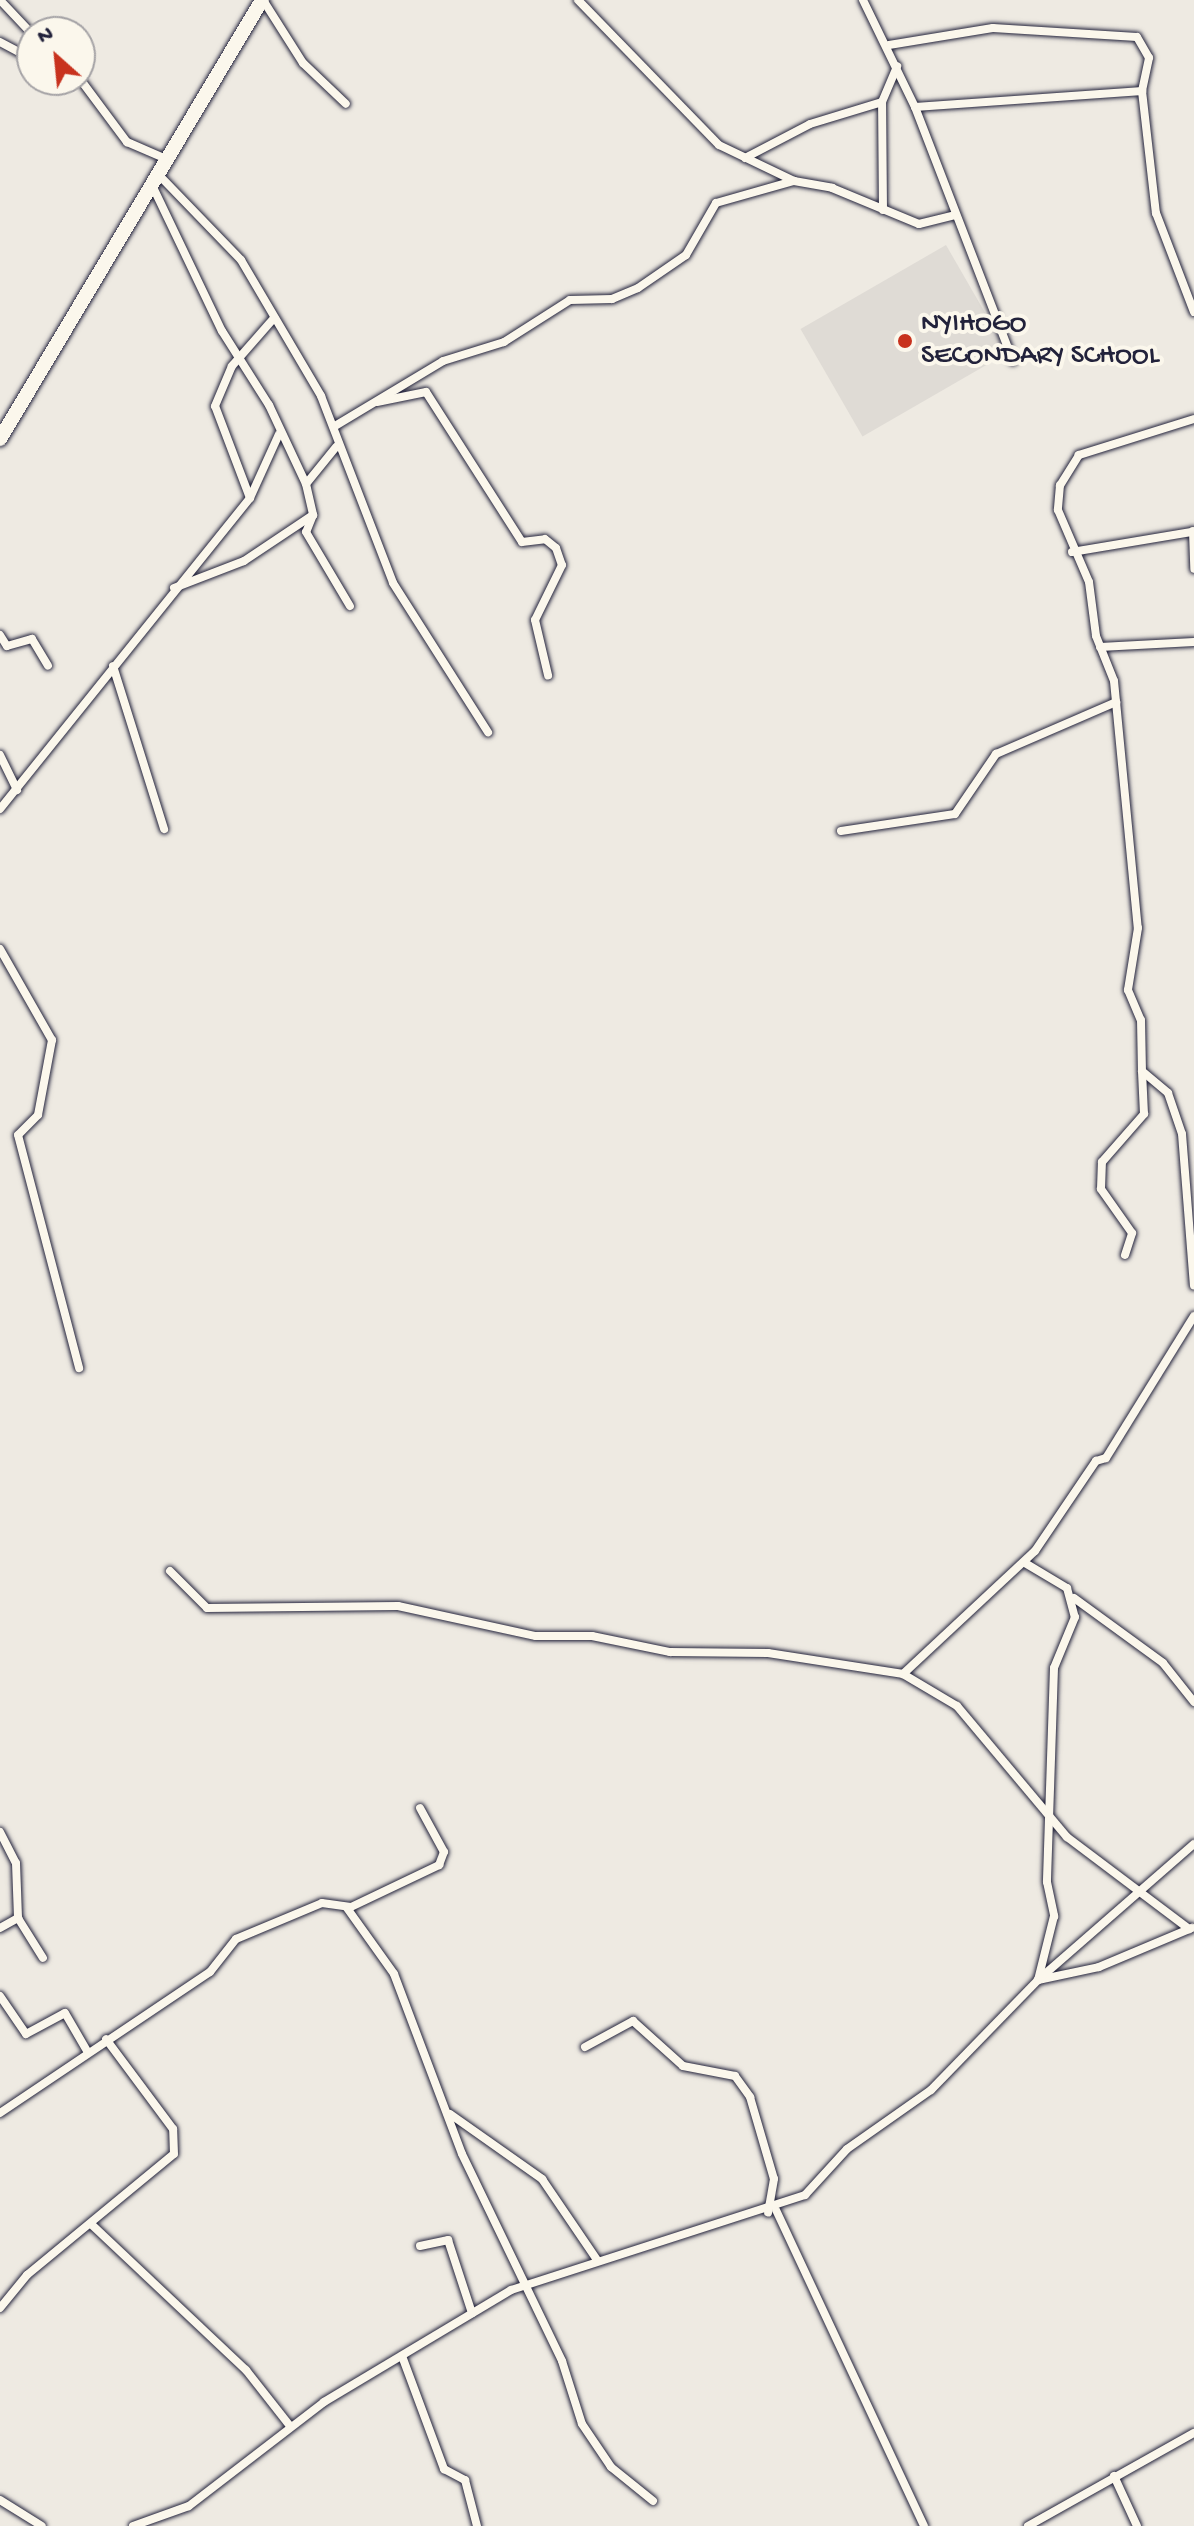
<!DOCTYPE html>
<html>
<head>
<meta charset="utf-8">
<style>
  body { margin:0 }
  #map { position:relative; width:1194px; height:2526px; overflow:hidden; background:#eeeae2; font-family:"Gochi Hand",sans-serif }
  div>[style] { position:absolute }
  .built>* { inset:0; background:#dfdbd5; transform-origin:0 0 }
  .roads { filter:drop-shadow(0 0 2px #22223b) drop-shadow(0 0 2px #22223b) }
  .minor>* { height:8px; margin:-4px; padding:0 4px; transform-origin:4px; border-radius:4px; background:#fbf7ec }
  .primary>* { height:14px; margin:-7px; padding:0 7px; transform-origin:7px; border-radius:7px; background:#fbf7ec }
  .dots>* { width:22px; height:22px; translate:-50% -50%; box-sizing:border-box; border:4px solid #fbf7ec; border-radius:50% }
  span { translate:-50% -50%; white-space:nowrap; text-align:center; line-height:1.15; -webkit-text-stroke:8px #fbf7ec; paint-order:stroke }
  .poi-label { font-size:28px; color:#22223b }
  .left { translate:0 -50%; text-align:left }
  .north { position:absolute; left:16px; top:16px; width:80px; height:80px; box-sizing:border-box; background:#fbf7ec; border:2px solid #a4a2a5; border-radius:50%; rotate:333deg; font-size:22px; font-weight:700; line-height:32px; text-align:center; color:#22223b }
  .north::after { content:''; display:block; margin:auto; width:28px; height:36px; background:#c8321e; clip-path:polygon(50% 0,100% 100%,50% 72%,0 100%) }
</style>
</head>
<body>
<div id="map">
  <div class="built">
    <div style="left:946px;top:245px;width:124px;height:168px;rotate:60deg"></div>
  </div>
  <div class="roads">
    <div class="minor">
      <div style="left:0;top:0;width:47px;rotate:46.7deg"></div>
      <div style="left:263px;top:0;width:75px;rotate:57.6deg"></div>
      <div style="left:303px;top:63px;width:59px;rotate:43.6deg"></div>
      <div style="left:578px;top:0;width:202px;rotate:45.8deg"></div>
      <div style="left:719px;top:145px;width:83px;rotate:25.6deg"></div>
      <div style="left:794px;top:181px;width:39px;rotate:10deg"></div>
      <div style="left:832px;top:188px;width:94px;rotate:22.5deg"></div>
      <div style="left:919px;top:224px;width:37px;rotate:-14deg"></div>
      <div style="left:863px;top:0;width:119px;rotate:64.1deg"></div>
      <div style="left:915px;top:107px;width:272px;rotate:68.9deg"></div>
      <div style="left:0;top:42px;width:36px;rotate:28deg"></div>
      <div style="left:889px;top:45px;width:105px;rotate:-9.3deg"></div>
      <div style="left:993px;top:28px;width:144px;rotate:3.6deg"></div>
      <div style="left:1137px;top:37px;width:24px;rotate:60deg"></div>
      <div style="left:1149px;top:58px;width:34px;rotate:102deg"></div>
      <div style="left:80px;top:79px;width:79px;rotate:53.3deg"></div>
      <div style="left:127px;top:142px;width:40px;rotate:23.4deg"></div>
      <div style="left:915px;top:107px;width:228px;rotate:-4deg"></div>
      <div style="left:1142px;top:91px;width:123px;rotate:83.5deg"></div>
      <div style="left:1156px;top:213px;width:106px;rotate:69deg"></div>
      <div style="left:745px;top:158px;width:73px;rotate:-27.6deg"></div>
      <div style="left:810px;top:124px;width:75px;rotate:-17deg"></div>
      <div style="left:157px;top:173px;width:121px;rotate:46deg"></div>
      <div style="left:241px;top:260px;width:158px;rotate:59.5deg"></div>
      <div style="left:321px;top:396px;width:200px;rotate:68.9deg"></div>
      <div style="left:393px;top:583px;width:177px;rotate:57.5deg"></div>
      <div style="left:151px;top:183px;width:164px;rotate:64.4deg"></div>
      <div style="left:222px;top:331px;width:88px;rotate:57.6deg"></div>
      <div style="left:269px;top:405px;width:87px;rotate:64.9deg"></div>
      <div style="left:306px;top:484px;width:32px;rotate:77deg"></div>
      <div style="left:313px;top:515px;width:18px;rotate:112deg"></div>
      <div style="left:306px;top:532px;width:86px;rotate:59.3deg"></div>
      <div style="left:883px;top:210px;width:108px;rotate:-90.5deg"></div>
      <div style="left:882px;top:102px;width:39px;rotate:-67deg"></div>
      <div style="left:377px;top:402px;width:50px;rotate:-11.5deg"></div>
      <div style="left:426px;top:392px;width:178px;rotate:57.4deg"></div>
      <div style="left:522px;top:542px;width:23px;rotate:-7deg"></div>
      <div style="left:545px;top:539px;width:14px;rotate:39deg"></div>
      <div style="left:556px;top:548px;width:18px;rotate:71deg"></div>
      <div style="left:562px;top:565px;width:61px;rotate:116.1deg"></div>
      <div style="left:535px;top:620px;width:57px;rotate:76.7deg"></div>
      <div style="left:1194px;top:419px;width:121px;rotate:162.6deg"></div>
      <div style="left:1079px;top:455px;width:36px;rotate:122deg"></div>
      <div style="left:1060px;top:485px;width:25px;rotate:95deg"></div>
      <div style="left:1058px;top:510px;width:78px;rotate:66.7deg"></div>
      <div style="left:1089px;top:582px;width:54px;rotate:82.6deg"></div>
      <div style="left:1096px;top:636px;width:48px;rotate:68.2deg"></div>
      <div style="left:1114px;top:681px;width:248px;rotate:84.5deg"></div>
      <div style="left:1138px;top:928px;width:63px;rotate:99.2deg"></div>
      <div style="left:1128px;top:990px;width:33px;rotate:67deg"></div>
      <div style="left:1141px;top:1020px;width:51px;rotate:88.9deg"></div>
      <div style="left:1142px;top:1071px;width:34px;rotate:40deg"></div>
      <div style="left:1168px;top:1093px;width:43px;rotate:71.1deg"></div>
      <div style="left:1182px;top:1134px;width:152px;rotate:85.5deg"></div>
      <div style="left:335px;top:426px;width:126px;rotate:-31deg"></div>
      <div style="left:443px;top:361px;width:64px;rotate:-17.3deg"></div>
      <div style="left:504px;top:342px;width:78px;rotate:-32.5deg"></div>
      <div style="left:570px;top:300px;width:42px;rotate:-1.4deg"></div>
      <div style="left:612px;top:299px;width:28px;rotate:-23deg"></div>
      <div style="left:638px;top:288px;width:58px;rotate:-34.5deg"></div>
      <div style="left:686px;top:255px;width:60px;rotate:-60deg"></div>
      <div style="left:716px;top:203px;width:81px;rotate:-15.8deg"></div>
      <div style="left:306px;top:484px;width:48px;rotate:-51deg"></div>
      <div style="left:250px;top:498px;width:98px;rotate:-110.8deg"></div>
      <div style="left:215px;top:406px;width:43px;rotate:-67deg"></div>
      <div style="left:232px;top:366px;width:64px;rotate:-48.8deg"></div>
      <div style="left:1193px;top:531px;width:38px;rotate:88deg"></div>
      <div style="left:1072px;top:552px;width:121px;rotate:-9.5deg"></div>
      <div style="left:174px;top:588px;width:75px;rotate:-21.1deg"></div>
      <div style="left:244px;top:561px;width:83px;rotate:-33.7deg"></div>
      <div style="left:0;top:635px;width:13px;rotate:58deg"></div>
      <div style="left:7px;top:646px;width:26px;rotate:-16deg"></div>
      <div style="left:32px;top:639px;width:31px;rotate:59deg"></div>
      <div style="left:1100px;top:647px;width:94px;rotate:-3deg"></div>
      <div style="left:113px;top:666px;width:171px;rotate:72.6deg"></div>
      <div style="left:0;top:755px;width:39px;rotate:64deg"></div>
      <div style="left:0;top:809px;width:399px;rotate:-51.2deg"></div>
      <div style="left:250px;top:498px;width:70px;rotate:-65.6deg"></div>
      <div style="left:841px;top:831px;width:115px;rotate:-8.5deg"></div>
      <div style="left:955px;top:814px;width:73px;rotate:-55.7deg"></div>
      <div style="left:996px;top:754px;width:131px;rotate:-23.4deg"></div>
      <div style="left:0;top:949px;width:105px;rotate:60.3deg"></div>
      <div style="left:52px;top:1040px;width:76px;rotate:100.6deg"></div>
      <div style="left:38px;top:1115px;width:28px;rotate:135deg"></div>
      <div style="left:18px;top:1135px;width:241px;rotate:75.3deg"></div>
      <div style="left:1125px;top:1255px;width:23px;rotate:-72deg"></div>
      <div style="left:1132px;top:1233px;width:54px;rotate:-125.2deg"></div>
      <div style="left:1101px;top:1189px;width:27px;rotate:-88deg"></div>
      <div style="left:1102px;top:1162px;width:64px;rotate:-48.8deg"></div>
      <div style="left:1144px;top:1114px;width:42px;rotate:-92.7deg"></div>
      <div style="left:1025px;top:1563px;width:49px;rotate:30.8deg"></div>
      <div style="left:1067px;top:1588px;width:30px;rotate:75deg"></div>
      <div style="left:1075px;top:1617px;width:55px;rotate:112.4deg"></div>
      <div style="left:1054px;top:1668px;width:214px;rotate:91.9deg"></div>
      <div style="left:1047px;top:1882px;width:35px;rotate:78deg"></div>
      <div style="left:1054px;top:1916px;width:66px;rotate:104deg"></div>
      <div style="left:1038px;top:1980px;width:62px;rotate:-12deg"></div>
      <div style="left:1099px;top:1967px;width:101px;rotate:-22.8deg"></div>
      <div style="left:170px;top:1571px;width:52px;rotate:45deg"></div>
      <div style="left:207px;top:1608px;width:191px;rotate:-0.6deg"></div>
      <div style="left:398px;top:1606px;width:141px;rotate:12.3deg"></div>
      <div style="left:536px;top:1636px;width:56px"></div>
      <div style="left:592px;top:1636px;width:80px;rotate:11.6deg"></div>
      <div style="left:670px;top:1652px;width:98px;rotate:0.6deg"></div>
      <div style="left:768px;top:1653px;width:137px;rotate:8.8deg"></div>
      <div style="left:903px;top:1674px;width:63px;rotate:30.7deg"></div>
      <div style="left:957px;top:1706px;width:171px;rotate:50deg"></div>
      <div style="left:1067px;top:1837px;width:153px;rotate:37deg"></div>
      <div style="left:1074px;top:1598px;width:110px;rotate:36.1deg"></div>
      <div style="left:1163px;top:1663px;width:50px;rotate:51.5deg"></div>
      <div style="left:903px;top:1674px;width:180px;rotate:-43deg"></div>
      <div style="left:1035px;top:1551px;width:109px;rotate:-55.9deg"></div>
      <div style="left:1096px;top:1461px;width:10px;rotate:-17deg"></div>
      <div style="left:1106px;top:1458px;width:167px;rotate:-58.2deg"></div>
      <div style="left:0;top:1832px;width:35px;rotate:63deg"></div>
      <div style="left:16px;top:1863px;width:55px;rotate:87.9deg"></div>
      <div style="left:18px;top:1918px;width:47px;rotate:58deg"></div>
      <div style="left:347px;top:1908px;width:81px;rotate:54.5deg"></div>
      <div style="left:394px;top:1974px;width:192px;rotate:69.3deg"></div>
      <div style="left:462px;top:2154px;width:230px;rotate:64.2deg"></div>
      <div style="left:562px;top:2361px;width:66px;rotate:72.4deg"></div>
      <div style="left:582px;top:2424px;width:52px;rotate:56deg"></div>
      <div style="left:611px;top:2467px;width:54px;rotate:39deg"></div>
      <div style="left:0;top:1928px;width:21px;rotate:-29deg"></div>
      <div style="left:0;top:1996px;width:46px;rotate:55.6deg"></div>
      <div style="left:26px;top:2034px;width:44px;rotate:-28.3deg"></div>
      <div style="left:65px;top:2013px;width:44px;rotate:59.9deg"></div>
      <div style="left:585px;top:2047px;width:55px;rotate:-28.4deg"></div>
      <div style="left:633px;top:2021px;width:67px;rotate:42deg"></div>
      <div style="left:683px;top:2066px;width:53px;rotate:10.9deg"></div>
      <div style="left:735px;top:2076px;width:26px;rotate:54deg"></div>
      <div style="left:750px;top:2097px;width:85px;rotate:73.7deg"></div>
      <div style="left:774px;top:2179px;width:34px;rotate:100deg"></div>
      <div style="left:0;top:2113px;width:253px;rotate:-33.9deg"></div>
      <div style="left:210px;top:1972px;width:42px;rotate:-51.8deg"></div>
      <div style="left:236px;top:1939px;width:93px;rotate:-22.7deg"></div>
      <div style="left:322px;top:1903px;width:29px;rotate:8deg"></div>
      <div style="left:351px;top:1907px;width:98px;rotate:-25.5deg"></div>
      <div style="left:439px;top:1865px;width:14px;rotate:-69deg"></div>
      <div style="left:444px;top:1852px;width:50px;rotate:-118.6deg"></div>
      <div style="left:450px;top:2114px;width:113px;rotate:35.2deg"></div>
      <div style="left:542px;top:2179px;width:98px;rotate:55.8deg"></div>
      <div style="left:776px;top:2210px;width:349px;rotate:64.9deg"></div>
      <div style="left:91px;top:2224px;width:213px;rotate:43.3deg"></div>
      <div style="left:246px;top:2370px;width:71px;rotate:51.8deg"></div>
      <div style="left:420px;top:2246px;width:29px;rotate:-12deg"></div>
      <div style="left:448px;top:2240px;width:77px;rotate:71.8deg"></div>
      <div style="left:0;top:2308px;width:43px;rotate:-50.7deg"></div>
      <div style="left:27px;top:2275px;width:190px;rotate:-39.5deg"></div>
      <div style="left:174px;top:2154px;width:25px;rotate:-92deg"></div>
      <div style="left:173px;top:2129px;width:112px;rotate:-126.7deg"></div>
      <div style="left:402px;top:2356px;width:121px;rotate:69.6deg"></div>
      <div style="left:444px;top:2469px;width:24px;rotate:28deg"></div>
      <div style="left:465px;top:2480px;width:48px;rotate:75.4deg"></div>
      <div style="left:1114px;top:2476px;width:55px;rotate:65.3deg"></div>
      <div style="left:0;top:2500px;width:49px;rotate:31.8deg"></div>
      <div style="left:133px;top:2526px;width:59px;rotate:-19.7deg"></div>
      <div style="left:189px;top:2506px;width:170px;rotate:-37.6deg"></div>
      <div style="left:324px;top:2402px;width:218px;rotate:-30.9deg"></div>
      <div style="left:511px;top:2290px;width:309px;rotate:-17.9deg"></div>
      <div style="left:805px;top:2195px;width:62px;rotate:-47.6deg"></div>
      <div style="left:847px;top:2149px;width:103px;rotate:-35.1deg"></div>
      <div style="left:931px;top:2090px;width:153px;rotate:-45.8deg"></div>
      <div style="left:1038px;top:1980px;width:207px;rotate:-41.1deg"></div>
      <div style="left:1028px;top:2526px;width:190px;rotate:-29.3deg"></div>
    </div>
    <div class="primary">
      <div style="left:0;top:439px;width:511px;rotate:-59.17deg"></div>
    </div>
  </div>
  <div class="dots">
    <div style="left:905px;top:341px;background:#c8321e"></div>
  </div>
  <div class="poi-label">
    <span class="left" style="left:921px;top:341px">NYIHOGO<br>SECONDARY SCHOOL</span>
  </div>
  <div class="north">N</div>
</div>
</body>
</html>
